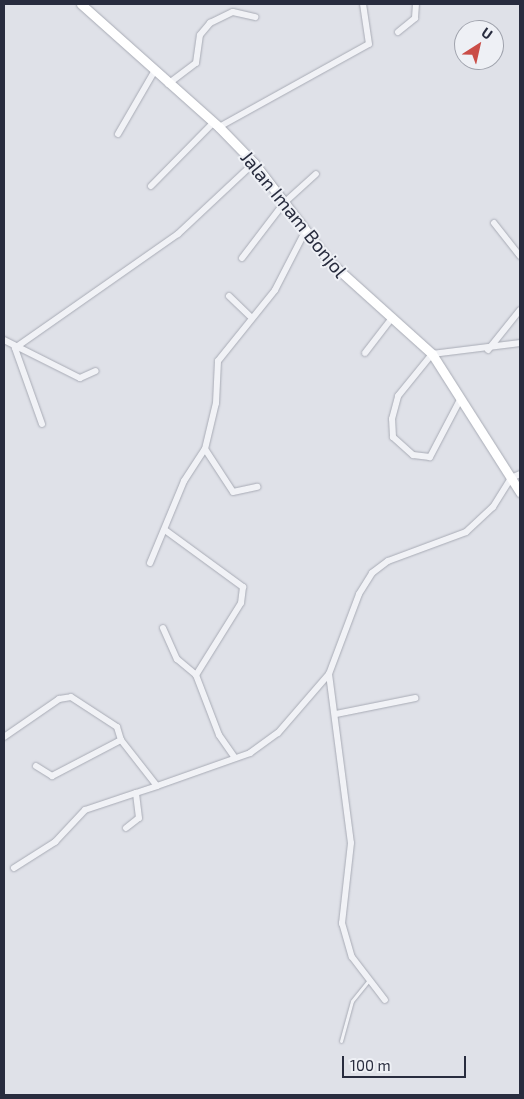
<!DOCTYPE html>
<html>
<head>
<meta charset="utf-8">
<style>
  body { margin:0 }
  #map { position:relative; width:524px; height:1099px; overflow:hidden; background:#dfe1e8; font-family:"Exo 2",sans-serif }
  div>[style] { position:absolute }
  .roads { filter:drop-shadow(0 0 1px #a8abb5) drop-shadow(0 0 1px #a8abb5) }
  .service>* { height:3px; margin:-1.5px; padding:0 1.5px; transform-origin:1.5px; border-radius:1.5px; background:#f1f2f6 }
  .minor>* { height:6px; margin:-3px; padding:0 3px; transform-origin:3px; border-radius:3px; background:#f1f2f6 }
  .secondary>* { height:9px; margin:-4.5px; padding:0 4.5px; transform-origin:4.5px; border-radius:4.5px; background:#fff }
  span { translate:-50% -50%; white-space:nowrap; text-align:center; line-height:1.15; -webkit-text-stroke:4px #eef0f5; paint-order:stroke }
  .street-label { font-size:19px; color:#282c3e }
  .frame { position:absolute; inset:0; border:5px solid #282c3e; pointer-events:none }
  .north { position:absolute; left:454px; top:20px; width:50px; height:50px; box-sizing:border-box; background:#eef0f5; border:1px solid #9fa2ac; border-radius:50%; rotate:35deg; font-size:14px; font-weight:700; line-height:20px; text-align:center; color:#282c3e }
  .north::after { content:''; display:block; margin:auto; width:18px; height:22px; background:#ca4d47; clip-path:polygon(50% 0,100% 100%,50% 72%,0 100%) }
  .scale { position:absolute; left:342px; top:1056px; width:124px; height:22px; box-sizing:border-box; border:2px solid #282c3e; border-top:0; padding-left:6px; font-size:15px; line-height:18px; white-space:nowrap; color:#282c3e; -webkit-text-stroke:4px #eef0f5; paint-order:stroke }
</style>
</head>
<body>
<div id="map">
  <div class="roads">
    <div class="service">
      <div style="left:341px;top:1041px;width:41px;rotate:-74.6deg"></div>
      <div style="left:352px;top:1001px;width:26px;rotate:-51deg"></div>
    </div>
    <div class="minor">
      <div style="left:398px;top:32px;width:22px;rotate:-39deg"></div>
      <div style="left:415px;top:18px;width:14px;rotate:-86deg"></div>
      <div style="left:168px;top:84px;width:35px;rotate:-37deg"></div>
      <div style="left:196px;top:63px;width:28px;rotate:-82deg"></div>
      <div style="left:200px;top:35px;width:16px;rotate:-50deg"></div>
      <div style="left:210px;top:23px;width:25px;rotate:-26deg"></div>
      <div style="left:233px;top:12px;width:23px;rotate:13deg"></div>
      <div style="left:219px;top:127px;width:171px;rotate:-29deg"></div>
      <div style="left:369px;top:44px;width:40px;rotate:-98.5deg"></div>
      <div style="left:118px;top:134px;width:72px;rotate:-59.9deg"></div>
      <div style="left:151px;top:186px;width:90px;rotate:-45.5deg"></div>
      <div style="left:494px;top:223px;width:42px;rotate:51.8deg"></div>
      <div style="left:242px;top:258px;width:69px;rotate:-52.6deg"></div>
      <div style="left:284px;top:203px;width:43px;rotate:-42.2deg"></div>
      <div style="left:229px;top:296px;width:29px;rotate:44deg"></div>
      <div style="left:4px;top:340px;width:85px;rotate:26.6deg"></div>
      <div style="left:80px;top:378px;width:17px;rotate:-24deg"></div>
      <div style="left:488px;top:350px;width:51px;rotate:-51.3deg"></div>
      <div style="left:365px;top:353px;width:44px;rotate:-52.4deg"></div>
      <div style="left:461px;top:398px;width:67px;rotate:117.7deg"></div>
      <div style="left:430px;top:457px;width:17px;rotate:-173deg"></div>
      <div style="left:413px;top:455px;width:27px;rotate:-138deg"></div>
      <div style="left:393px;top:437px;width:18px;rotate:-93deg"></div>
      <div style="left:392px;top:419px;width:24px;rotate:-75deg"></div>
      <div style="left:398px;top:396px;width:54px;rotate:-51deg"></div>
      <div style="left:432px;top:354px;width:89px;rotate:-7.1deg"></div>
      <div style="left:42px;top:424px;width:81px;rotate:-109.6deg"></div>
      <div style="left:15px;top:348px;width:199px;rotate:-35deg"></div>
      <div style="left:178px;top:234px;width:104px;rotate:-43.1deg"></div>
      <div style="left:205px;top:449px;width:51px;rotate:56.9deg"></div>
      <div style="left:233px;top:492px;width:25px;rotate:-12deg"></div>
      <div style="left:165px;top:530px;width:97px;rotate:36.2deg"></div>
      <div style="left:243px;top:587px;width:16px;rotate:97deg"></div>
      <div style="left:241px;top:603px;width:85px;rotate:122deg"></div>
      <div style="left:196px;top:675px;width:64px;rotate:69deg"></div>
      <div style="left:219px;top:735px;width:28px;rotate:55deg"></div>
      <div style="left:150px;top:563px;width:89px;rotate:-67.5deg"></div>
      <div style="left:184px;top:481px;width:38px;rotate:-57deg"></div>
      <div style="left:205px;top:449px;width:47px;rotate:-76.6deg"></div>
      <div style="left:216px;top:403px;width:42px;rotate:-87.3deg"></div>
      <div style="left:218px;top:361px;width:91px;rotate:-51.2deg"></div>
      <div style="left:275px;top:290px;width:65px;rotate:-62.7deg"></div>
      <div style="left:163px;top:628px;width:34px;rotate:66deg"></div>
      <div style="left:177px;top:659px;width:25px;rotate:40deg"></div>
      <div style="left:329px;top:674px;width:170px;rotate:82.6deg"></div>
      <div style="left:351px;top:843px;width:81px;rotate:96.4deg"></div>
      <div style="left:342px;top:923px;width:35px;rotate:74deg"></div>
      <div style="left:352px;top:957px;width:54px;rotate:52.5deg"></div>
      <div style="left:336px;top:714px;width:81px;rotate:-11.4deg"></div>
      <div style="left:4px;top:737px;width:67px;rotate:-34.6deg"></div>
      <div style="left:59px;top:699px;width:12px;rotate:-9deg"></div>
      <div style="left:71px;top:697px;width:55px;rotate:33.1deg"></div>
      <div style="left:117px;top:727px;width:14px;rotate:73deg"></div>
      <div style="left:121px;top:740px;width:58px;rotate:52deg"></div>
      <div style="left:157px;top:786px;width:99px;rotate:-19.5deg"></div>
      <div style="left:250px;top:753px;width:34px;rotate:-36deg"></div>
      <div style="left:278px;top:733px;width:78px;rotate:-49.2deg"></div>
      <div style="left:329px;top:674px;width:85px;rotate:-69.4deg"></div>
      <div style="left:359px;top:594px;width:25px;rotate:-58deg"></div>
      <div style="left:372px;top:573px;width:20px;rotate:-37deg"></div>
      <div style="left:388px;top:561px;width:83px;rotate:-20.4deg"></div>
      <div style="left:466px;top:532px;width:37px;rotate:-43deg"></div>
      <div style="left:493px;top:507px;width:34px;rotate:-58deg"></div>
      <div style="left:511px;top:478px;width:10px;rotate:-24deg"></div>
      <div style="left:36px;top:766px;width:19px;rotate:32deg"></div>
      <div style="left:52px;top:776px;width:78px;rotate:-27.6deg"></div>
      <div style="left:126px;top:828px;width:16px;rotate:-38deg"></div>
      <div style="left:139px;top:818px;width:25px;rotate:-97deg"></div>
      <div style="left:136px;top:793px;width:22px;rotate:-18deg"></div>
      <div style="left:14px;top:868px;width:49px;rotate:-32.4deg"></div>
      <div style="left:55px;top:842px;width:44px;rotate:-46.8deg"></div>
      <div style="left:85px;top:810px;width:54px;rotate:-18.4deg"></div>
    </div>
    <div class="secondary">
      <div style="left:81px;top:4px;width:185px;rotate:41.7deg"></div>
      <div style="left:219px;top:127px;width:50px;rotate:45.8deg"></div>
      <div style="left:254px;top:163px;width:125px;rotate:52.5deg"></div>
      <div style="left:330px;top:262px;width:137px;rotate:42deg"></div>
      <div style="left:432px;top:354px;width:164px;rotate:57.5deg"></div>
    </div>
  </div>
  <div class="street-label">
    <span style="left:294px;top:214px;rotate:51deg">Jalan Imam Bonjol</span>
  </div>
  <div class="frame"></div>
  <div class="north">U</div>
  <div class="scale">100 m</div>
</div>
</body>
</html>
